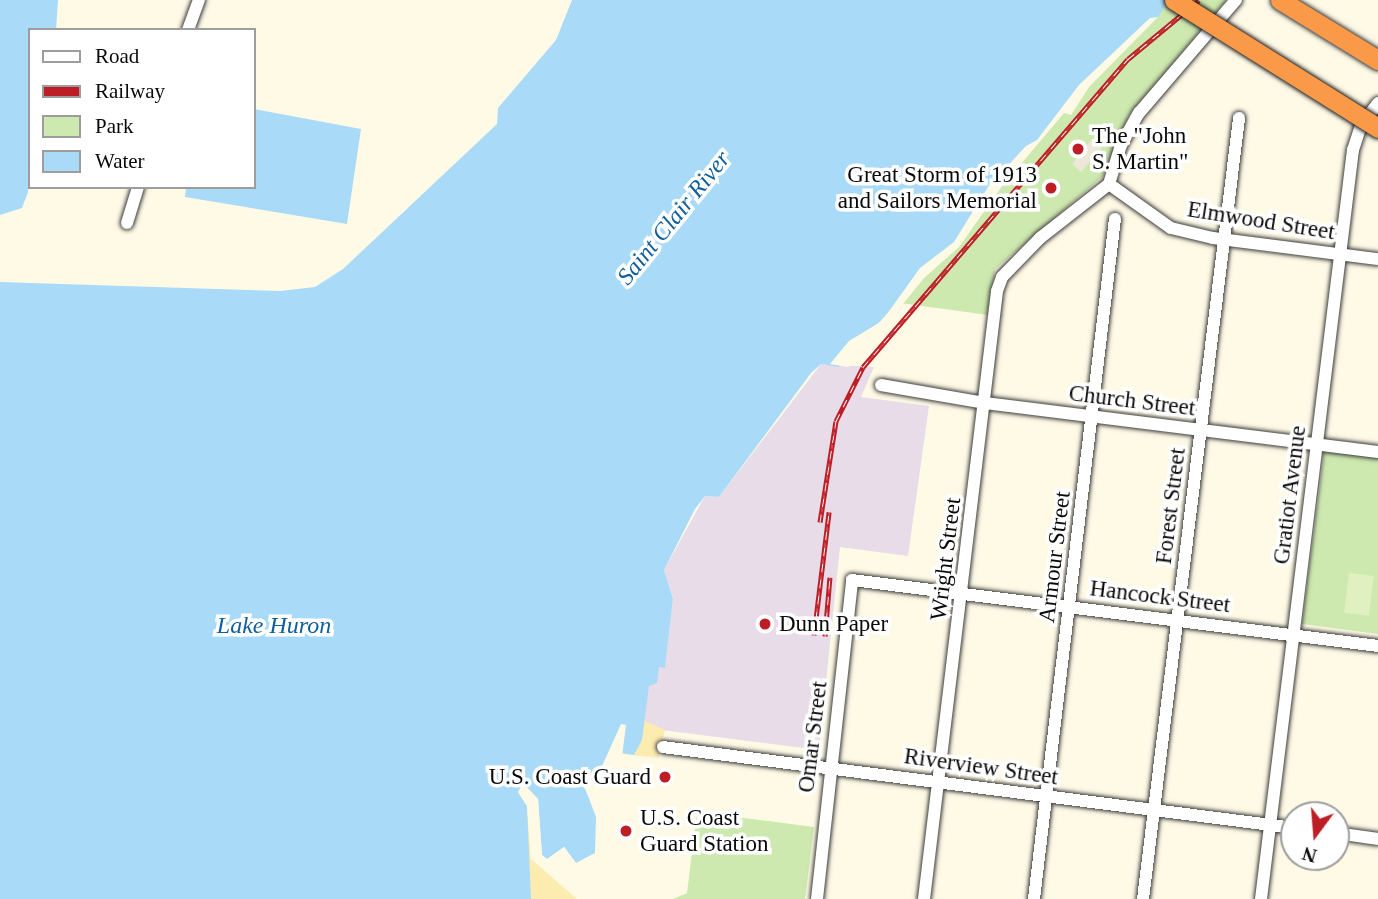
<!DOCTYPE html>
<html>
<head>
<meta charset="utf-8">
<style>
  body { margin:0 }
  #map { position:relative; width:1378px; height:899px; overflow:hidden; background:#fffae6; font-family:"Times New Roman",serif }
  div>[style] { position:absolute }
  .industrial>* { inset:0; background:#e8dce9 }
  .green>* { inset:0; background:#cde9af }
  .sand>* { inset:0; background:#fdecb0 }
  .pitch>* { inset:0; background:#e0f0c1; transform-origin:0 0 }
  .plaza>* { inset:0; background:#ede7d7 }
  .water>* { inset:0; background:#a9daf8 }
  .pier>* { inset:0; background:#fffae6 }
  .roads { filter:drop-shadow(0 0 2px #3c3c3c) drop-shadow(0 0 2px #3c3c3c) }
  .minor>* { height:12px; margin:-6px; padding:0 6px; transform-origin:6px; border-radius:6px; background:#fff }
  .highway>* { height:19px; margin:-9.5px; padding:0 9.5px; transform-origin:9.5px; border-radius:9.5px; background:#fa9a49 }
  .rail>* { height:5px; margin-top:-2.5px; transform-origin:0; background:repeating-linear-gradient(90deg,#fff 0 8px,#bd1e25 0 16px); box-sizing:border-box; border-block:2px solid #bd1e25 }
  .bridges { filter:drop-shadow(0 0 2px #1a1a1a) drop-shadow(0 0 2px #1a1a1a) }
  .highway-bridge>* { height:19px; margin:-9.5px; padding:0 9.5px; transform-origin:9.5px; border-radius:9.5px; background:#fa9a49 }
  .dots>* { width:19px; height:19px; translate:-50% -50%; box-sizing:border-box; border:4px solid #fff; border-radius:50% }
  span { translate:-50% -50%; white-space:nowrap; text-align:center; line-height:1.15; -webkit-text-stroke:7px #fff; paint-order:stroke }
  .poi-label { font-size:23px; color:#090909 }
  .left { translate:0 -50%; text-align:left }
  .right { translate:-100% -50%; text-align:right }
  .street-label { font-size:23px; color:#090909 }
  .water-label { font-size:24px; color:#105f9d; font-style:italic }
  .legend { position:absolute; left:28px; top:28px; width:228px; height:161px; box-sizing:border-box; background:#fff; border:2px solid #9d9d9d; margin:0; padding:9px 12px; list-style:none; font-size:21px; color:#090909 }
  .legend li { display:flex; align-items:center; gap:14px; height:35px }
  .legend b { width:35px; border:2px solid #9d9d9d }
  .north { position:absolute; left:1280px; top:801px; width:70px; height:70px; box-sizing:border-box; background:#fff; border:2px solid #9d9d9d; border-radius:50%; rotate:196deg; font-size:19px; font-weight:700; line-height:28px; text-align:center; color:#090909 }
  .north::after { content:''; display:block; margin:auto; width:24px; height:32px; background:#bd1e25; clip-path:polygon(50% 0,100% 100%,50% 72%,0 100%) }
</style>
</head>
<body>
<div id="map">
  <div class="industrial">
    <div style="clip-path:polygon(821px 364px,874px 367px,861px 397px,929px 406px,908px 556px,840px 547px,819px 750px,646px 728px,643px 710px,649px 686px,659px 667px,665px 667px,673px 599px,664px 570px,705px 496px,719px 497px)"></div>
  </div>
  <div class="green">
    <div style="clip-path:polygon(1169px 0,1226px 0,1129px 115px,1103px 176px,995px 269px,988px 315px,900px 303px,1086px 85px)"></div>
    <div style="clip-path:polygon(1325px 447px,1378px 454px,1378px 634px,1302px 624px)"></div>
    <div style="clip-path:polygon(697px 812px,814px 827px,805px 899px,673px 899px,687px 893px)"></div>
  </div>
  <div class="sand">
    <div style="clip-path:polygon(640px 719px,665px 730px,658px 758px,623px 754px)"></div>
    <div style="clip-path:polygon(527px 806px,531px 859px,577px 899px,520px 899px)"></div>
  </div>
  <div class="pitch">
    <div style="left:1349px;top:573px;width:25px;height:40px;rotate:7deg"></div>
  </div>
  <div class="plaza">
    <div style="clip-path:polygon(1074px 139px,1086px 146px,1092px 139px,1102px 148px,1081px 172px,1072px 164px,1078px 157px,1068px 146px)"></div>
  </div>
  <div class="water">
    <div style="clip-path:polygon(0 0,58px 0,56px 30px,30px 30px,28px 192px,22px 208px,0 215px)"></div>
    <div style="clip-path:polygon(572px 0,1169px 0,1158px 17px,1064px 109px,959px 242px,922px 275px,839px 367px,821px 364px,811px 373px,719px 497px,705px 496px,695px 509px,664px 570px,673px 599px,665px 668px,659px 667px,657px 683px,649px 686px,642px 740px,634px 755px,621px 753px,585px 788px,596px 817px,595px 853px,576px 863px,564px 847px,547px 860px,542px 855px,538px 799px,523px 784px,518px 792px,527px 806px,531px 899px,0 899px,0 282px,280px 291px,315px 287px,343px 269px,497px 124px,498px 108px,556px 40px)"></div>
    <div style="clip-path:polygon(254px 109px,361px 129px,347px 224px,185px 197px,186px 187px,254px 187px)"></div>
  </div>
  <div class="pier">
    <div style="clip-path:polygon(1158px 17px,1089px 87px,1071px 115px,1064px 113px,1003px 185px,959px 247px,924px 278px,856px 362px,848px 367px,830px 364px,849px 341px,882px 321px,920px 268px,954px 242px,988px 187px,1026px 146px,1037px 140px,1079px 85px,1150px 18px)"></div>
    <div style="clip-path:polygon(621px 724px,626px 725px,622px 757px,588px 795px,582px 783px,602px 766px)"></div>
    <div style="clip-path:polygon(523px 783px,538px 799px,542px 855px,547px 859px,564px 847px,578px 866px,562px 851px,548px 863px,539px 857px,534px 800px,524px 787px,531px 805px,534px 861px,531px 859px,527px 806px,518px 792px)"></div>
  </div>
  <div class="roads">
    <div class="minor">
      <div style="left:188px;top:30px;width:32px;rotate:-70deg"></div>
      <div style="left:1109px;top:184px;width:76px;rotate:35.4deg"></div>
      <div style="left:1171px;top:228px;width:43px;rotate:13.4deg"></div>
      <div style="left:1213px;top:238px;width:166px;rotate:7.3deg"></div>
      <div style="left:1109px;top:184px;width:41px;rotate:-72.9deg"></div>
      <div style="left:1121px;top:145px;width:37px;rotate:-61deg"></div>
      <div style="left:1139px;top:113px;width:149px;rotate:-49.4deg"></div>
      <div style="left:127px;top:223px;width:38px;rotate:-73deg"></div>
      <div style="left:881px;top:385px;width:106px;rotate:9.8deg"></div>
      <div style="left:985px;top:403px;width:396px;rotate:7.1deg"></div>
      <div style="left:663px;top:747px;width:636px;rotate:7.31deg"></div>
      <div style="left:1336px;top:833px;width:42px;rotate:8.1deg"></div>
      <div style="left:817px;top:899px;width:321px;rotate:-83.7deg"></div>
      <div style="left:852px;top:580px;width:530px;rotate:7.15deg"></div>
      <div style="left:924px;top:899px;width:612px;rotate:-83.15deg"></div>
      <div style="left:997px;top:291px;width:15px;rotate:-70deg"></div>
      <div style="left:1002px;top:277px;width:54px;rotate:-45.7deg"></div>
      <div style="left:1040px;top:238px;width:88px;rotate:-38deg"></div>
      <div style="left:1034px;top:899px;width:685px;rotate:-83.21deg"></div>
      <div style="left:1143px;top:899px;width:787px;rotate:-82.99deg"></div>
      <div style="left:1261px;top:899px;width:755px;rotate:-83deg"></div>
      <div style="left:1353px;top:150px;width:26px;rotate:-72deg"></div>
      <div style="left:1361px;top:125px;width:28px;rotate:-52deg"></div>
    </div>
    <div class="highway">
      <div style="left:1280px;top:0;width:115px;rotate:31.5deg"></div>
    </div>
  </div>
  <div class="rail">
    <div style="left:820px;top:522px;width:102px;rotate:-81deg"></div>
    <div style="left:836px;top:421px;width:60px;rotate:-63.4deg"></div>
    <div style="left:863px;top:367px;width:406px;rotate:-49.3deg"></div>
    <div style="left:1128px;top:59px;width:92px;rotate:-39.7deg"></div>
    <div style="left:814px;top:635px;width:124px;rotate:-83deg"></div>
    <div style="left:825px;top:636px;width:59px;rotate:-85.2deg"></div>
  </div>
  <div class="bridges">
    <div class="highway-bridge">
      <div style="left:1174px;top:0;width:241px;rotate:32.1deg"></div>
    </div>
  </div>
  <div class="dots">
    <div style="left:1078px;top:149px;background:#bd1e25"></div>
    <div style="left:1051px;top:188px;background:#bd1e25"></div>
    <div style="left:765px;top:624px;background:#bd1e25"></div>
    <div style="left:665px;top:777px;background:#bd1e25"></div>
    <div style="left:626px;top:831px;background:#bd1e25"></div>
  </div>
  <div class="poi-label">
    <span class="left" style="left:1092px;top:149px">The "John<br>S. Martin"</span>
    <span class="right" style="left:1037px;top:188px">Great Storm of 1913<br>and Sailors Memorial</span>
    <span class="left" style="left:779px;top:624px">Dunn Paper</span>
    <span class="right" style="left:651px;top:777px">U.S. Coast Guard</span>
    <span class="left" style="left:640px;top:831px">U.S. Coast<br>Guard Station</span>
  </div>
  <div class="street-label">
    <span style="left:1261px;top:221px;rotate:9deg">Elmwood Street</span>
    <span style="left:1132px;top:401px;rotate:7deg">Church Street</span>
    <span style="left:1290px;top:495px;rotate:-83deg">Gratiot Avenue</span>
    <span style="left:1171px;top:506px;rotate:-83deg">Forest Street</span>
    <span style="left:1055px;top:557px;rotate:-83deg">Armour Street</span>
    <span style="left:946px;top:559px;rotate:-83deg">Wright Street</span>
    <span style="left:1160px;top:597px;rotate:7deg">Hancock Street</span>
    <span style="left:813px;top:737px;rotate:-83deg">Omar Street</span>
    <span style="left:981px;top:767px;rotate:8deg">Riverview Street</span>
  </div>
  <div class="water-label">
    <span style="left:674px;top:218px;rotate:-51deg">Saint Clair River</span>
    <span style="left:274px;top:626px">Lake Huron</span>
  </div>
  <ul class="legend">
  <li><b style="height:9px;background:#fff"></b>Road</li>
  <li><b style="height:9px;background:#bd1e25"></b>Railway</li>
  <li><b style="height:19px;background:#cde9af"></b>Park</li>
  <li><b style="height:19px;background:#a9daf8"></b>Water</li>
  </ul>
  <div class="north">N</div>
</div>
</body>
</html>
